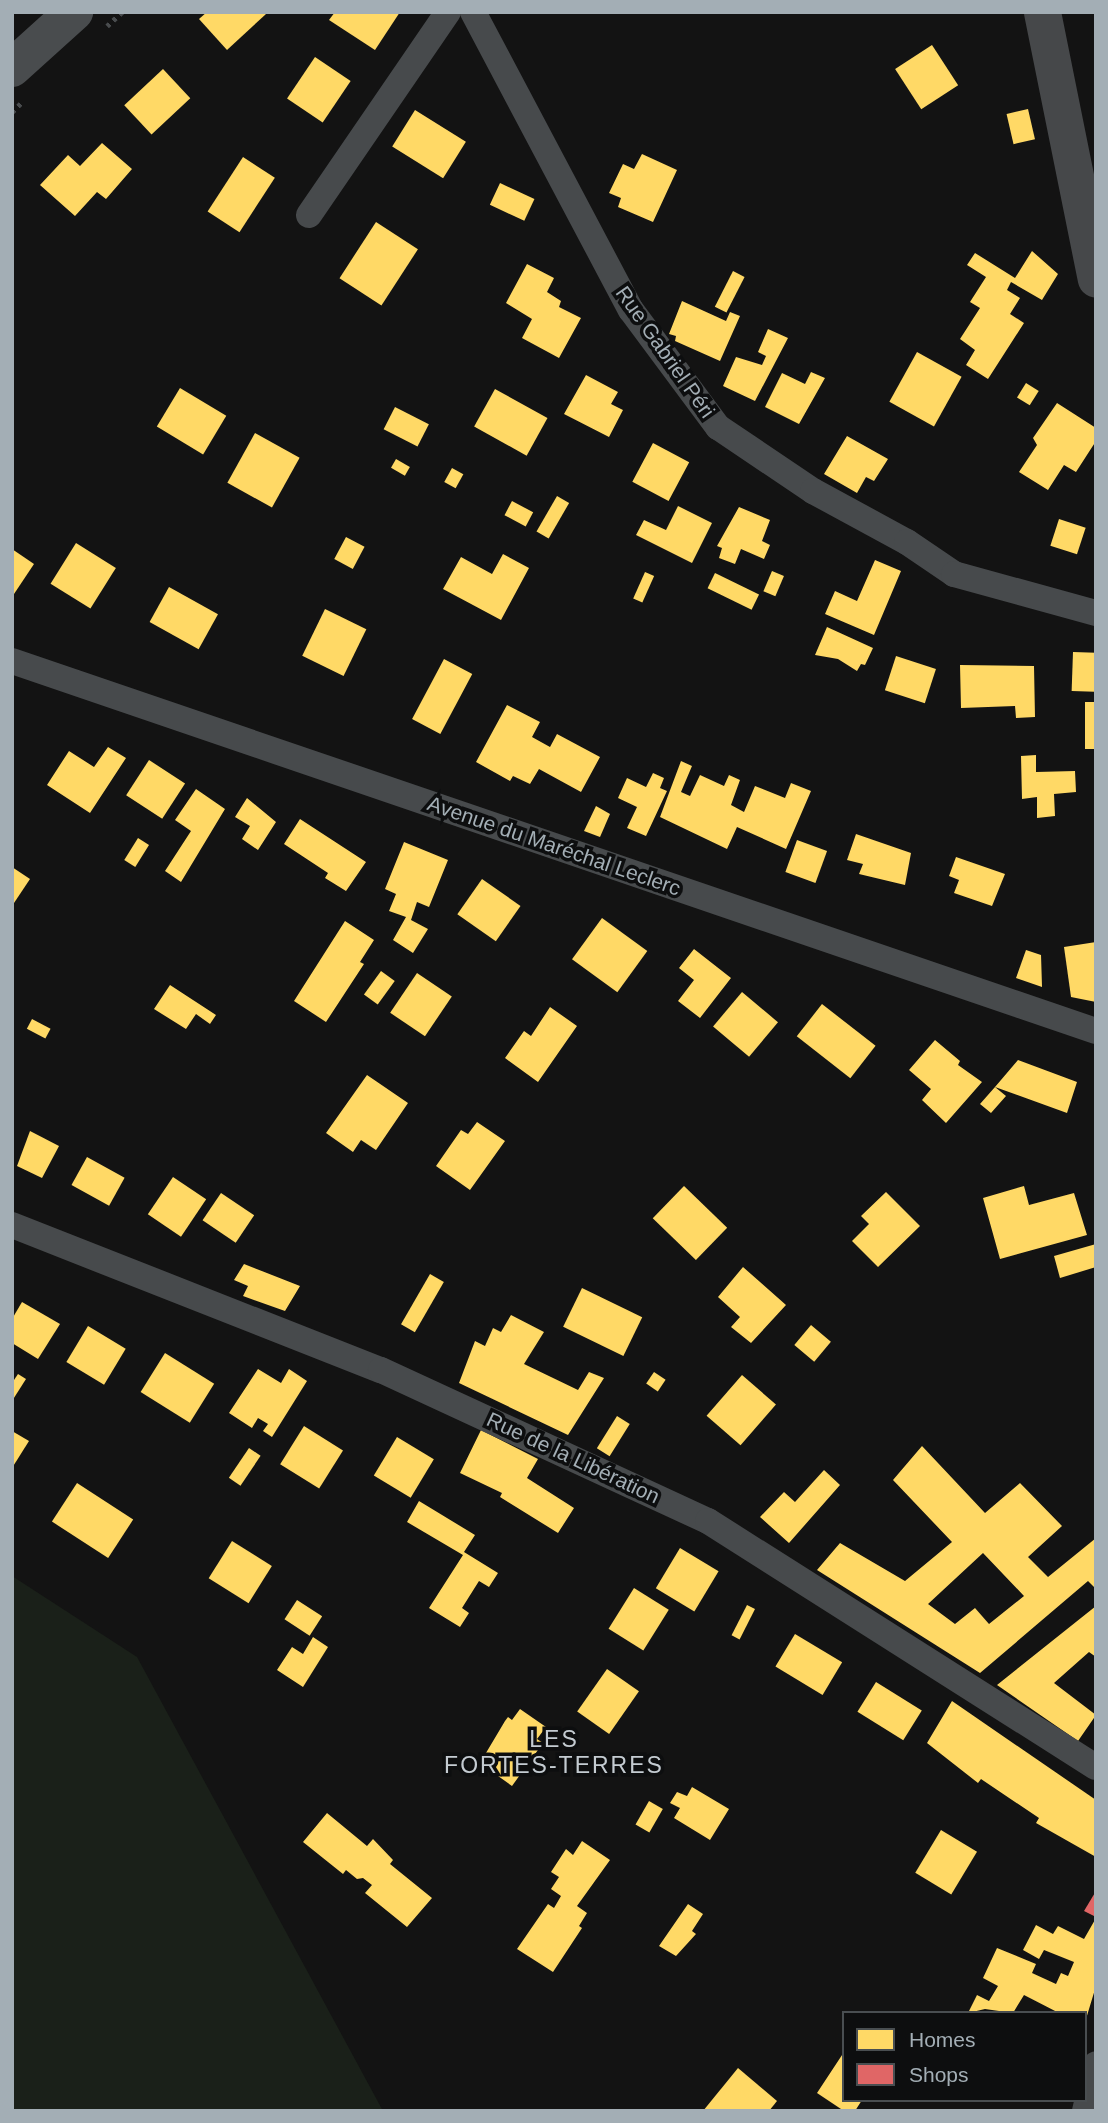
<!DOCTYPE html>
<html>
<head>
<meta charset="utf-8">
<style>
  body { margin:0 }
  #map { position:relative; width:1108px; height:2123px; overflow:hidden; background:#131313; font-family:Arial,sans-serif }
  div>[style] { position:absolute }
  .green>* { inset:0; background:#1a2019 }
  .homes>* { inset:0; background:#ffd966; transform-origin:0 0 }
  .shops>* { inset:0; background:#e06666 }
  .path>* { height:4.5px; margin-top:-2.25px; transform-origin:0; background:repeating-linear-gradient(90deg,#494c4e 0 3.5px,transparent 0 8.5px) }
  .street>* { height:26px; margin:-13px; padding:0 13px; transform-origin:13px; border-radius:13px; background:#474a4c }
  .secondary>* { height:37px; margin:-18.5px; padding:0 18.5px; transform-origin:18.5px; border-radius:18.5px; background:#46484a }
  .primary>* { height:38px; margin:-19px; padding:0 19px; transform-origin:19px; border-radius:19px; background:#494c4e }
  span { translate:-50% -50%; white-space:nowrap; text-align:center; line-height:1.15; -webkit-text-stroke:7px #0d0e0f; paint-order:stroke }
  .street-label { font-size:21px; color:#a3aeb5 }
  .neighbourhood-label { font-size:23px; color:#c4cbd1; letter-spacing:2px }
  .frame { position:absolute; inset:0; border:14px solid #a3aeb5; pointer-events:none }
  .legend { position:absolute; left:842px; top:2011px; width:245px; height:91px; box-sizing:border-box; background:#0d0e0f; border:2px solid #494e51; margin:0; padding:9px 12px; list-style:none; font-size:21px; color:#a3aeb5 }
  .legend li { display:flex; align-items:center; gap:14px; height:35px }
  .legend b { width:35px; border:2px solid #494e51 }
</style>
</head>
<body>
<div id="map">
  <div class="green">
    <div style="clip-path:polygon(12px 1576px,137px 1657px,383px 2111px,12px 2111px)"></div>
  </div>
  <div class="homes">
    <div style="clip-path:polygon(207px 12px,264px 12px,266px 14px,227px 50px,199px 19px)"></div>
    <div style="clip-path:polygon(335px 12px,400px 12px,375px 50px,329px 20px)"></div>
    <div style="left:932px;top:45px;width:48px;height:44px;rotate:57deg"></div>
    <div style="left:315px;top:57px;width:43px;height:50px;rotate:34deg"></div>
    <div style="left:163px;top:69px;width:40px;height:53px;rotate:47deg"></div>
    <div style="left:1028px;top:109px;width:31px;height:22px;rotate:77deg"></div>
    <div style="left:415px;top:110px;width:60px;height:43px;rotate:32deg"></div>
    <div style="clip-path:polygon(102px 143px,132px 169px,106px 199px,97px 192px,75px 216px,40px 185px,68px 155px,80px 166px)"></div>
    <div style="clip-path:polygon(642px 154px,677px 170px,653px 222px,618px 207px,621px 198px,609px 193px,623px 164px,634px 169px)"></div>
    <div style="left:243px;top:157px;width:38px;height:65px;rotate:33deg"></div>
    <div style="left:500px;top:183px;width:38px;height:24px;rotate:25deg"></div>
    <div style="left:376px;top:222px;width:50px;height:67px;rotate:33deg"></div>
    <div style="clip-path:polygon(1032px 251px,1058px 274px,1042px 300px,1011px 282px,1007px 290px,1020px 298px,1010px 314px,1024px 323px,988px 379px,966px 365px,975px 350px,960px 339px,980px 308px,970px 302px,986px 277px,967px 265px,975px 253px,1015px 278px)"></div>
    <div style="clip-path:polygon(527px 264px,554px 278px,547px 292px,561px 301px,559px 307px,581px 318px,559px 358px,522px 338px,532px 319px,506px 303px)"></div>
    <div style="left:733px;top:271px;width:13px;height:40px;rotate:27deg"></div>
    <div style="clip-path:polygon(682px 301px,726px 321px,730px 312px,740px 316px,720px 361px,675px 341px,676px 336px,669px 334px)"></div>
    <div style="clip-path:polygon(768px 329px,788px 338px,755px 401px,723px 386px,736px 357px,762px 365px,766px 356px,758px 352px)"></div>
    <div style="left:917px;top:352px;width:51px;height:57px;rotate:29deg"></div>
    <div style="clip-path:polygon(811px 372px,825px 378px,799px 424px,765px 407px,782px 373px,805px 384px)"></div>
    <div style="clip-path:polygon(586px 375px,618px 392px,611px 404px,623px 410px,609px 437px,564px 414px)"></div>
    <div style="left:1026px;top:383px;width:15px;height:17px;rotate:32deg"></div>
    <div style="left:180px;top:388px;width:54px;height:45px;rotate:31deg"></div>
    <div style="left:495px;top:389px;width:60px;height:43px;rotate:29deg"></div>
    <div style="clip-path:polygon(1057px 403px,1096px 428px,1096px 441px,1076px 472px,1064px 465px,1048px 490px,1019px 472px,1037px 445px,1033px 438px)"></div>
    <div style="left:395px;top:407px;width:38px;height:25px;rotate:27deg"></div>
    <div style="left:255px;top:433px;width:51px;height:57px;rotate:29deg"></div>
    <div style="clip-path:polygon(847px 436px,888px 459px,874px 481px,866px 477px,857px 493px,824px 474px)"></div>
    <div style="left:653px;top:443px;width:41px;height:44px;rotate:28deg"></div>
    <div style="left:396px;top:459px;width:16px;height:10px;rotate:30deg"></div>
    <div style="left:452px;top:468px;width:13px;height:16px;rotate:29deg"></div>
    <div style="left:557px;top:496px;width:14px;height:41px;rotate:30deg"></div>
    <div style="left:512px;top:501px;width:24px;height:16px;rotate:28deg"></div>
    <div style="clip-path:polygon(678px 506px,712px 523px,692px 563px,636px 535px,644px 520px,666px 530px)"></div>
    <div style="clip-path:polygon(739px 507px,770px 520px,762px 541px,770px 545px,764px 559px,741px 549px,735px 564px,719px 558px,722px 548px,717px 546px)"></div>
    <div style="left:1059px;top:519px;width:28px;height:28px;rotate:18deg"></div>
    <div style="left:346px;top:537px;width:21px;height:25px;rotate:28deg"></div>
    <div style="left:76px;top:543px;width:47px;height:48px;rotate:32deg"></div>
    <div style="clip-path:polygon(12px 549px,34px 564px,12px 597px)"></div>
    <div style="clip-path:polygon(503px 554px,529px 568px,501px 620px,443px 589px,461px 557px,492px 574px)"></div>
    <div style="clip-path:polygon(875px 560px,901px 571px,874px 635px,825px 614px,835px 591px,857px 601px)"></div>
    <div style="left:772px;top:571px;width:13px;height:22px;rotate:23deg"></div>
    <div style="left:645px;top:572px;width:10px;height:29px;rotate:24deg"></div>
    <div style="left:715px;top:573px;width:49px;height:17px;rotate:26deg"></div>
    <div style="left:169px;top:587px;width:56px;height:40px;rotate:29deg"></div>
    <div style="left:325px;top:609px;width:46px;height:52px;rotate:26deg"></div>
    <div style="clip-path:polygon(827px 627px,873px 648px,865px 665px,861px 664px,857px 671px,838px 659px,815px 655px)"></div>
    <div style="left:1073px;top:652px;width:23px;height:39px;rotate:2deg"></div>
    <div style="left:896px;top:656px;width:42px;height:36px;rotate:18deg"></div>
    <div style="left:444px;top:659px;width:32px;height:68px;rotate:28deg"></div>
    <div style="clip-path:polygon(960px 665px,1034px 666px,1035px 717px,1016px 718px,1015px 706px,961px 708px)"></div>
    <div style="left:1085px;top:702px;width:11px;height:47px"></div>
    <div style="clip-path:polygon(507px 705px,540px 722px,532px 737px,550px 747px,557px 734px,600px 757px,581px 792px,539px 769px,530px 784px,513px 776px,510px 781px,476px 762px)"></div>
    <div style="clip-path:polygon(108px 747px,126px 758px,90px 813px,47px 785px,69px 751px,94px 767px)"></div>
    <div style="clip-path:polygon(1036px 755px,1036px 772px,1075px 771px,1076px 792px,1054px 794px,1055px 816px,1037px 818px,1037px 797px,1022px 799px,1021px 756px)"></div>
    <div style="left:149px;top:760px;width:43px;height:42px;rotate:33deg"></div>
    <div style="clip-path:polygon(681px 761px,692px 766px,681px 792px,690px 796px,700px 775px,724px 786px,729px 775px,740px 780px,731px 805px,744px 812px,755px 786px,785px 798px,791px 783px,811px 791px,786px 849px,737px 827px,727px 849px,660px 817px)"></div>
    <div style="clip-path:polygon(653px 773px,664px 778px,660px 788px,667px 791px,646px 836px,627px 828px,637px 807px,618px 798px,627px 778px,646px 787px)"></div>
    <div style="clip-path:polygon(196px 789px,225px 809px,181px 882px,165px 871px,191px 831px,175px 820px)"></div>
    <div style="clip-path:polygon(247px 798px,276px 822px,258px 850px,242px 839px,250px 826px,235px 817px)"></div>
    <div style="clip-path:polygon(596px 806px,610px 814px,600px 837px,584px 831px)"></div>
    <div style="clip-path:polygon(300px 819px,366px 862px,346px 891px,325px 878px,328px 873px,284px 844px)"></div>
    <div style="clip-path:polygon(856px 834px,911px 853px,905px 885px,859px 874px,863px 864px,847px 860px)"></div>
    <div style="left:138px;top:838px;width:13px;height:26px;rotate:32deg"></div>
    <div style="left:797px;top:840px;width:32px;height:34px;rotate:20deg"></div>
    <div style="clip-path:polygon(404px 842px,448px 860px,429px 907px,417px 902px,411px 920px,428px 929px,413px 953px,393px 940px,406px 917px,389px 911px,396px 894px,385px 889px)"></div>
    <div style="clip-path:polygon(956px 857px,1005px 874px,992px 906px,954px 893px,959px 880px,949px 876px)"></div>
    <div style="clip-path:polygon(12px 867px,30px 879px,12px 906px)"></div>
    <div style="left:482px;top:879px;width:47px;height:43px;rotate:35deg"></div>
    <div style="left:602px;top:918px;width:56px;height:51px;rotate:36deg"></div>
    <div style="clip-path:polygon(345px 921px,374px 940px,360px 962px,364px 964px,326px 1022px,294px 1001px)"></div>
    <div style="clip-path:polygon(1096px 942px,1096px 1002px,1071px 997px,1064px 947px)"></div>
    <div style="clip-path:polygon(694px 949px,731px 978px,700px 1018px,678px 1001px,694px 980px,679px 968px)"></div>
    <div style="clip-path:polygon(1026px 950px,1041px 955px,1042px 987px,1016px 978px)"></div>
    <div style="left:381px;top:971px;width:17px;height:29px;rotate:36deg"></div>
    <div style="left:417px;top:973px;width:42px;height:48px;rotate:34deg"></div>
    <div style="clip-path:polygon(170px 985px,216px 1015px,210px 1024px,196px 1014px,186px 1029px,154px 1009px)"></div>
    <div style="left:742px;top:992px;width:47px;height:45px;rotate:40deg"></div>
    <div style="left:822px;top:1004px;width:68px;height:41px;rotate:38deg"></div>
    <div style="clip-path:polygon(550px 1007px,577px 1026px,538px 1082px,505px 1058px,524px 1031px,531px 1036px)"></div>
    <div style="left:32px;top:1019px;width:21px;height:11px;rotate:28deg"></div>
    <div style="clip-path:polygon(935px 1040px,960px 1061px,958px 1065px,982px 1082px,946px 1123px,922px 1100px,931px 1089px,909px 1070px)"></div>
    <div style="clip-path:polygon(1018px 1060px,1077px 1082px,1067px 1113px,995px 1087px,1006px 1096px,991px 1113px,980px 1104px,995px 1087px)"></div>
    <div style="clip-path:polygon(367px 1075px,408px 1103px,376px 1150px,361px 1140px,353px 1152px,326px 1133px)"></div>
    <div style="clip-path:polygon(477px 1122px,505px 1141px,470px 1190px,436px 1166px,461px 1130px,468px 1134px)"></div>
    <div style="clip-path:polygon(30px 1131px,59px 1146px,42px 1178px,17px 1166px)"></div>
    <div style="left:87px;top:1157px;width:43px;height:32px;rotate:29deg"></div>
    <div style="left:173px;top:1177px;width:40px;height:45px;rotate:34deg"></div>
    <div style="left:684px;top:1186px;width:60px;height:45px;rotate:44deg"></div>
    <div style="clip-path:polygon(1024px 1186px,1029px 1205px,1074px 1193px,1087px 1235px,1000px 1259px,983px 1198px)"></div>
    <div style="clip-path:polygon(886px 1192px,920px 1226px,878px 1267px,852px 1241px,869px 1224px,861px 1216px)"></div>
    <div style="left:221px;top:1193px;width:40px;height:33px;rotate:34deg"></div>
    <div style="clip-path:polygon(1096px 1244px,1096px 1267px,1060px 1278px,1054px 1256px)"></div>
    <div style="clip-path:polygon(244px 1264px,300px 1286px,285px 1311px,243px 1296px,248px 1286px,234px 1280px)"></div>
    <div style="clip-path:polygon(743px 1267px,786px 1305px,751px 1343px,731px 1327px,740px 1317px,718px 1297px)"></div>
    <div style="left:430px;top:1274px;width:16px;height:58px;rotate:30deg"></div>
    <div style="left:582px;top:1288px;width:67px;height:43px;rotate:26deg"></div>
    <div style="clip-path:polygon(22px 1302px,60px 1324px,38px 1359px,12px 1343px,12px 1319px)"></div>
    <div style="clip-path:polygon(511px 1315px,544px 1332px,524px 1364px,578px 1390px,589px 1372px,604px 1378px,568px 1435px,459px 1383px,475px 1341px,485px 1346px,493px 1328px,501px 1332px)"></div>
    <div style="left:811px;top:1325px;width:26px;height:26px;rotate:40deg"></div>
    <div style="left:88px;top:1326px;width:44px;height:42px;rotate:31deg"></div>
    <div style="left:165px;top:1353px;width:58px;height:46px;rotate:32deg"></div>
    <div style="clip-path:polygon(258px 1369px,281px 1383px,289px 1369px,307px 1381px,272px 1437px,263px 1431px,268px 1424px,258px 1418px,252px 1428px,229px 1413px)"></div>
    <div style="left:654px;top:1372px;width:14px;height:14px;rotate:34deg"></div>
    <div style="clip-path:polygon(18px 1374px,26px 1379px,12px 1401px,12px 1383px)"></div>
    <div style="left:742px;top:1375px;width:45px;height:54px;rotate:41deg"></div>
    <div style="left:617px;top:1416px;width:15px;height:38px;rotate:32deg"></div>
    <div style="left:304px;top:1426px;width:46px;height:45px;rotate:32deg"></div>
    <div style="clip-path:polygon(481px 1430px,538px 1459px,527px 1478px,574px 1508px,558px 1533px,500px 1497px,502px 1493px,460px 1473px)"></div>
    <div style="clip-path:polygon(12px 1431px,29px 1441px,12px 1468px)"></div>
    <div style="left:397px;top:1437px;width:43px;height:45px;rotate:31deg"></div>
    <div style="clip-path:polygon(evenodd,922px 1446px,985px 1513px,1020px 1483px,1062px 1526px,1028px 1557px,1048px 1577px,1096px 1538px,1096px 1589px,1088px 1581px,980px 1673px,817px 1570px,840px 1543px,905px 1581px,952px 1542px,893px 1480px,922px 1446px,983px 1553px,1024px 1596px,989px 1624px,975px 1608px,955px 1624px,928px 1604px,983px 1553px)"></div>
    <div style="left:249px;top:1448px;width:14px;height:36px;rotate:34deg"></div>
    <div style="clip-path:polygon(824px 1470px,840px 1485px,789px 1543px,760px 1517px,784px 1492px,795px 1502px)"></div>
    <div style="left:77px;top:1483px;width:67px;height:46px;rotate:33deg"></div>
    <div style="clip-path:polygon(419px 1501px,475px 1535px,464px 1552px,498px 1573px,489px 1587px,479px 1581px,462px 1608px,469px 1613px,460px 1627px,429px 1608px,463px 1555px,407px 1522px)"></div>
    <div style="left:232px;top:1541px;width:47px;height:44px;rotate:32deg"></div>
    <div style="left:680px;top:1548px;width:45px;height:47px;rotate:31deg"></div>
    <div style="left:634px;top:1588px;width:41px;height:48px;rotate:32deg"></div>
    <div style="left:297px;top:1600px;width:30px;height:23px;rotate:33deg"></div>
    <div style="left:747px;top:1605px;width:9px;height:34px;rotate:27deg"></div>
    <div style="clip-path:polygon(1096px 1606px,1096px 1657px,1089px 1652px,1054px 1683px,1096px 1715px,1078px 1741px,997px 1685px)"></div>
    <div style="left:795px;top:1634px;width:55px;height:38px;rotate:31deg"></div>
    <div style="clip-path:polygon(313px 1637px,328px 1647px,303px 1687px,277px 1670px,292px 1647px,303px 1654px)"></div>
    <div style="left:607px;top:1669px;width:39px;height:52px;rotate:35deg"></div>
    <div style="left:876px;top:1682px;width:54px;height:35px;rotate:32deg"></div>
    <div style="clip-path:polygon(952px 1701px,1096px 1800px,1096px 1857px,1036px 1823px,1039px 1818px,981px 1779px,978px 1783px,927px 1743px)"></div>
    <div style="clip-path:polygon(520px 1709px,546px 1727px,537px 1739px,543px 1743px,512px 1786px,480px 1763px,505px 1721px,508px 1717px,512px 1720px)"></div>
    <div style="clip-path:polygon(692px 1787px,729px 1809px,710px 1840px,674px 1818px,680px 1808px,670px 1803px,677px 1792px,687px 1796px)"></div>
    <div style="left:649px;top:1801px;width:16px;height:27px;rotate:30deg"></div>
    <div style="clip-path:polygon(327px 1813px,367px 1846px,373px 1839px,393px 1860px,390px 1864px,432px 1898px,407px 1927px,365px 1893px,372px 1885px,363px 1878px,357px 1879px,346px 1870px,343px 1874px,303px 1842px)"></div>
    <div style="left:941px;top:1830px;width:42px;height:50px;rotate:31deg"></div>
    <div style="clip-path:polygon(582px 1841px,610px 1860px,577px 1906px,587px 1913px,579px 1926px,582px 1928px,553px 1972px,517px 1949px,548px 1904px,554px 1908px,561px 1896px,551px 1889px,559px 1877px,551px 1872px,566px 1849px,573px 1855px)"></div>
    <div style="clip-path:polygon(688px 1904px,703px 1914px,692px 1931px,696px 1934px,676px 1956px,659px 1946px)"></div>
    <div style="clip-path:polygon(1096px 1918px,1096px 1986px,1086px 2019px,1085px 2013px,1059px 2013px,1024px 1995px,1013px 2013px,985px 2009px,968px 2013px,977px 1995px,989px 2001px,998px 1986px,983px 1978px,997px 1948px,1036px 1964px,1032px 1973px,1056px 1984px,1061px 1973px,1068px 1976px,1074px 1962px,1044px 1950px,1039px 1959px,1023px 1950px,1036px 1925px,1053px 1934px,1058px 1926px,1084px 1939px)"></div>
    <div style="clip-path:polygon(844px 2052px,844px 2100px,862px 2100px,855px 2111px,844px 2111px,817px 2093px)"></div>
    <div style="clip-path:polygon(738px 2068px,777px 2101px,769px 2111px,703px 2111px)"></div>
  </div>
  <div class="shops">
    <div style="clip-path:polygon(1096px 1891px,1096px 1917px,1084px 1911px)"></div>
  </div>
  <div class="path">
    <div style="left:107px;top:26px;width:21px;rotate:-43deg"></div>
    <div style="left:12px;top:112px;width:14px;rotate:-45deg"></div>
  </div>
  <div class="street">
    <div style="left:473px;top:12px;width:337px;rotate:62.1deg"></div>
    <div style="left:631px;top:310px;width:146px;rotate:53.4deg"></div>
    <div style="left:718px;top:427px;width:115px;rotate:34deg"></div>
    <div style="left:813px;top:491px;width:107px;rotate:28.5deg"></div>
    <div style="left:907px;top:542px;width:57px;rotate:34.2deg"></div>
    <div style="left:954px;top:574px;width:147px;rotate:15.4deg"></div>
    <div style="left:309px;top:215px;width:246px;rotate:-55.6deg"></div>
    <div style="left:12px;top:661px;width:1145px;rotate:18.85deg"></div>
    <div style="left:12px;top:1225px;width:396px;rotate:21.5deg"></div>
    <div style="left:381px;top:1370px;width:360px;rotate:24.8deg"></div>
    <div style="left:708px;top:1521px;width:459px;rotate:32.4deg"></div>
    <div style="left:1085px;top:2111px;width:48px;rotate:-76.8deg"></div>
  </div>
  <div class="secondary">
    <div style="left:1042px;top:12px;width:272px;rotate:78.6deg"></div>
  </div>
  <div class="primary">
    <div style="left:12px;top:68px;width:84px;rotate:-42.1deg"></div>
  </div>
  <div class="street-label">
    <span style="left:665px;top:352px;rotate:55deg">Rue Gabriel Péri</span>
    <span style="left:554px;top:846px;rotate:19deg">Avenue du Maréchal Leclerc</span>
    <span style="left:573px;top:1458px;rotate:25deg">Rue de la Libération</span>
  </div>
  <div class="neighbourhood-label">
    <span style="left:554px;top:1752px">LES<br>FORTES-TERRES</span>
  </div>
  <div class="frame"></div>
  <ul class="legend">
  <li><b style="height:19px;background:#ffd966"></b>Homes</li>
  <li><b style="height:19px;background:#e06666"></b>Shops</li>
  </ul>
</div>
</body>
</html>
